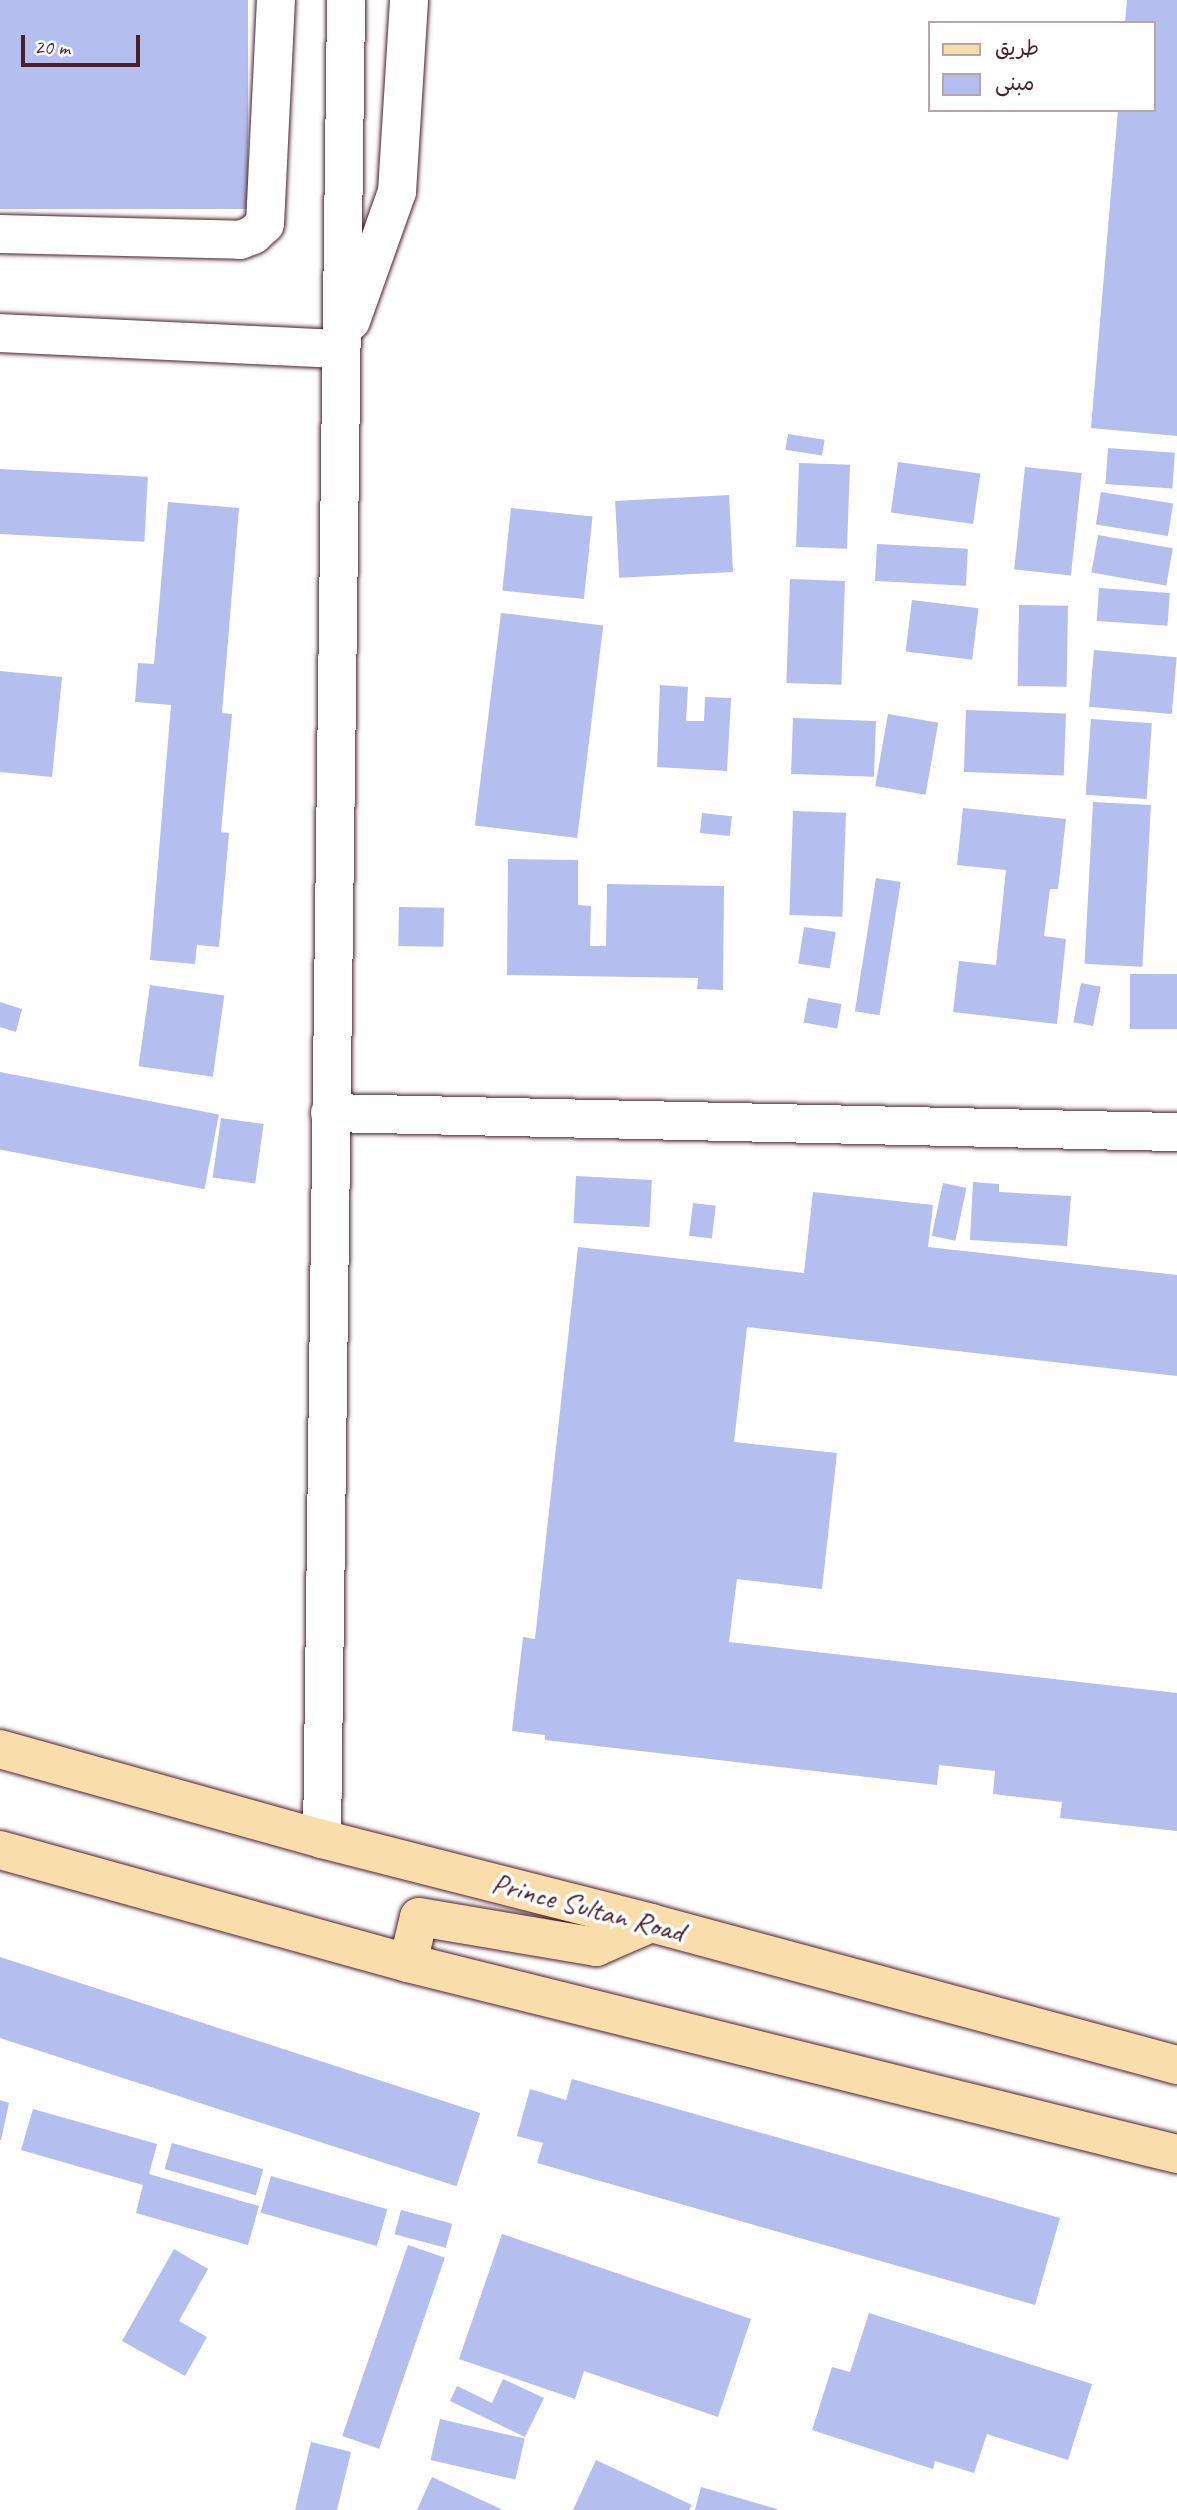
<!DOCTYPE html>
<html>
<head>
<meta charset="utf-8">
<style>
  body { margin:0 }
  #map { position:relative; width:1177px; height:2510px; overflow:hidden; background:#fff; font-family:Caveat,"Playpen Sans Arabic",sans-serif }
  div>[style] { position:absolute }
  .building>* { inset:0; background:#b4beef; transform-origin:0 0 }
  .roads { filter:drop-shadow(0 0 2px #4a1f2b) drop-shadow(0 0 2px #4a1f2b) }
  .minor>* { height:38px; margin:-19px; padding:0 19px; transform-origin:19px; border-radius:19px; background:#fff }
  .primary>* { height:38px; margin:-19px; padding:0 19px; transform-origin:19px; border-radius:19px; background:#f9ddab }
  span { translate:-50% -50%; white-space:nowrap; text-align:center; line-height:1.15; -webkit-text-stroke:7px #fff; paint-order:stroke }
  .street-label { font-size:30px; color:#4a1f2b }
  .legend { position:absolute; left:928px; top:21px; width:228px; height:91px; box-sizing:border-box; background:#fff; border:2px solid #b7a5aa; margin:0; padding:9px 12px; list-style:none; font-size:21px; color:#4a1f2b }
  .legend li { display:flex; align-items:center; gap:14px; height:35px }
  .legend b { width:35px; border:2px solid #b7a5aa }
  .scale { position:absolute; left:21px; top:35px; width:119px; height:32px; box-sizing:border-box; border:4px solid #4a1f2b; border-top:0; padding-left:9px; font-size:21px; line-height:24px; white-space:nowrap; color:#4a1f2b; -webkit-text-stroke:5px #fff; paint-order:stroke }
</style>
</head>
<body>
<div id="map">
  <div class="building">
    <div style="left:0;top:0;width:248px;height:209px"></div>
    <div style="clip-path:polygon(1127px 0,1177px 0,1177px 436px,1091px 428px,1118px 110px,1154px 110px,1154px 23px,1125px 23px)"></div>
    <div style="left:788px;top:434px;width:37px;height:16px;rotate:9deg"></div>
    <div style="left:1108px;top:448px;width:67px;height:36px;rotate:4deg"></div>
    <div style="left:898px;top:462px;width:83px;height:51px;rotate:8deg"></div>
    <div style="left:799px;top:463px;width:51px;height:84px;rotate:2deg"></div>
    <div style="left:1025px;top:467px;width:57px;height:103px;rotate:6deg"></div>
    <div style="left:0;top:469px;width:148px;height:65px;rotate:3deg"></div>
    <div style="left:1101px;top:492px;width:73px;height:33px;rotate:9deg"></div>
    <div style="left:729px;top:495px;width:77px;height:114px;rotate:87deg"></div>
    <div style="clip-path:polygon(168px 502px,239px 508px,222px 713px,232px 714px,221px 832px,229px 833px,219px 947px,197px 945px,195px 964px,150px 960px,171px 705px,135px 702px,138px 663px,154px 664px)"></div>
    <div style="left:511px;top:508px;width:82px;height:83px;rotate:6deg"></div>
    <div style="left:1098px;top:535px;width:76px;height:38px;rotate:10deg"></div>
    <div style="left:877px;top:544px;width:91px;height:37px;rotate:3deg"></div>
    <div style="left:790px;top:579px;width:55px;height:104px;rotate:2deg"></div>
    <div style="left:1099px;top:588px;width:71px;height:33px;rotate:4deg"></div>
    <div style="left:912px;top:600px;width:67px;height:52px;rotate:7deg"></div>
    <div style="left:1019px;top:605px;width:49px;height:81px;rotate:1deg"></div>
    <div style="left:501px;top:613px;width:103px;height:214px;rotate:7deg"></div>
    <div style="left:1094px;top:650px;width:83px;height:57px;rotate:5deg"></div>
    <div style="clip-path:polygon(0 671px,62px 677px,52px 777px,0 772px)"></div>
    <div style="clip-path:polygon(660px 685px,688px 687px,686px 721px,704px 721px,705px 697px,731px 698px,727px 771px,657px 767px)"></div>
    <div style="left:966px;top:710px;width:100px;height:62px;rotate:2deg"></div>
    <div style="left:888px;top:714px;width:51px;height:73px;rotate:10deg"></div>
    <div style="left:793px;top:718px;width:83px;height:56px;rotate:2deg"></div>
    <div style="left:1091px;top:719px;width:61px;height:76px;rotate:4deg"></div>
    <div style="left:1093px;top:802px;width:58px;height:162px;rotate:3deg"></div>
    <div style="clip-path:polygon(963px 808px,1066px 819px,1058px 889px,1050px 889px,1044px 936px,1066px 939px,1057px 1024px,953px 1012px,959px 961px,996px 965px,1006px 870px,957px 865px)"></div>
    <div style="left:793px;top:811px;width:53px;height:104px;rotate:2deg"></div>
    <div style="left:702px;top:813px;width:30px;height:20px;rotate:6deg"></div>
    <div style="clip-path:polygon(508px 859px,578px 860px,578px 905px,591px 906px,590px 946px,606px 946px,607px 884px,724px 886px,723px 990px,697px 989px,698px 978px,507px 975px)"></div>
    <div style="left:876px;top:878px;width:25px;height:135px;rotate:9deg"></div>
    <div style="left:399px;top:907px;width:45px;height:39px;rotate:1deg"></div>
    <div style="left:804px;top:927px;width:32px;height:37px;rotate:9deg"></div>
    <div style="left:1130px;top:974px;width:47px;height:55px"></div>
    <div style="left:1081px;top:983px;width:20px;height:40px;rotate:11deg"></div>
    <div style="left:150px;top:985px;width:75px;height:82px;rotate:8deg"></div>
    <div style="left:808px;top:998px;width:34px;height:25px;rotate:10deg"></div>
    <div style="clip-path:polygon(0 1002px,22px 1009px,16px 1032px,0 1027px)"></div>
    <div style="left:0;top:1072px;width:223px;height:76px;rotate:11deg"></div>
    <div style="left:221px;top:1118px;width:43px;height:60px;rotate:8deg"></div>
    <div style="left:576px;top:1176px;width:76px;height:47px;rotate:3deg"></div>
    <div style="clip-path:polygon(973px 1182px,999px 1184px,999px 1192px,1071px 1196px,1067px 1246px,970px 1240px)"></div>
    <div style="left:943px;top:1183px;width:24px;height:54px;rotate:12deg"></div>
    <div style="clip-path:polygon(813px 1192px,933px 1205px,928px 1247px,1177px 1275px,1177px 1376px,747px 1327px,734px 1442px,837px 1453px,822px 1589px,737px 1579px,729px 1642px,1177px 1693px,1177px 1831px,1060px 1818px,1062px 1802px,993px 1794px,995px 1771px,939px 1765px,937px 1785px,545px 1740px,545px 1735px,512px 1731px,523px 1637px,535px 1639px,578px 1247px,804px 1273px)"></div>
    <div style="left:693px;top:1203px;width:23px;height:33px;rotate:7deg"></div>
    <div style="left:0;top:1957px;width:505px;height:77px;rotate:18deg"></div>
    <div style="clip-path:polygon(572px 2079px,1060px 2218px,1035px 2305px,537px 2163px,543px 2143px,517px 2136px,530px 2089px,566px 2100px)"></div>
    <div style="clip-path:polygon(0 2100px,9px 2103px,1px 2140px,0 2140px)"></div>
    <div style="clip-path:polygon(33px 2109px,157px 2144px,149px 2174px,259px 2206px,248px 2245px,136px 2213px,143px 2185px,21px 2150px)"></div>
    <div style="left:172px;top:2143px;width:95px;height:27px;rotate:16deg"></div>
    <div style="left:271px;top:2176px;width:121px;height:38px;rotate:16deg"></div>
    <div style="left:401px;top:2210px;width:53px;height:25px;rotate:15deg"></div>
    <div style="clip-path:polygon(502px 2234px,751px 2319px,718px 2417px,584px 2371px,575px 2399px,459px 2359px)"></div>
    <div style="left:408px;top:2245px;width:39px;height:202px;rotate:19deg"></div>
    <div style="clip-path:polygon(174px 2249px,208px 2269px,179px 2321px,207px 2337px,185px 2376px,122px 2341px)"></div>
    <div style="clip-path:polygon(869px 2313px,1092px 2384px,1068px 2460px,987px 2434px,974px 2473px,935px 2461px,933px 2469px,812px 2430px,832px 2367px,850px 2372px)"></div>
    <div style="clip-path:polygon(503px 2379px,544px 2398px,525px 2437px,450px 2401px,457px 2386px,492px 2403px)"></div>
    <div style="left:440px;top:2419px;width:87px;height:42px;rotate:13deg"></div>
    <div style="clip-path:polygon(311px 2442px,351px 2452px,337px 2510px,295px 2510px)"></div>
    <div style="clip-path:polygon(596px 2460px,692px 2505px,689px 2510px,573px 2510px)"></div>
    <div style="clip-path:polygon(432px 2477px,503px 2510px,417px 2510px)"></div>
    <div style="clip-path:polygon(701px 2487px,777px 2509px,777px 2510px,695px 2510px)"></div>
  </div>
  <div class="roads">
    <div class="minor">
      <div style="left:0;top:234px;width:240px;rotate:1.4deg"></div>
      <div style="left:240px;top:240px;width:14px;rotate:-21deg"></div>
      <div style="left:253px;top:235px;width:16px;rotate:-43deg"></div>
      <div style="left:265px;top:224px;width:224px;rotate:-87.2deg"></div>
      <div style="left:351px;top:321px;width:137px;rotate:-70.4deg"></div>
      <div style="left:397px;top:192px;width:192px;rotate:-86.4deg"></div>
      <div style="left:0;top:333px;width:341px;rotate:2.7deg"></div>
      <div style="left:330px;top:1113px;width:847px;rotate:1.29deg"></div>
      <div style="left:322px;top:1839px;width:1839px;rotate:-89.25deg"></div>
    </div>
    <div class="primary">
      <div style="left:0;top:1749px;width:334px;rotate:15.6deg"></div>
      <div style="left:322px;top:1839px;width:340px;rotate:14.3deg"></div>
      <div style="left:651px;top:1923px;width:545px;rotate:15.11deg"></div>
      <div style="left:0;top:1850px;width:423px;rotate:15.5deg"></div>
      <div style="left:408px;top:1963px;width:792px;rotate:13.95deg"></div>
      <div style="left:408px;top:1963px;width:47px;rotate:-76.6deg"></div>
      <div style="left:419px;top:1917px;width:180px;rotate:9.6deg"></div>
      <div style="left:596px;top:1947px;width:60px;rotate:-23.6deg"></div>
    </div>
  </div>
  <div class="street-label">
    <span style="left:588px;top:1907px;rotate:15deg">Prince Sultan Road</span>
  </div>
  <ul class="legend">
  <li><b style="height:9px;background:#f9ddab"></b>طريق</li>
  <li><b style="height:19px;background:#b4beef"></b>مبنى</li>
  </ul>
  <div class="scale">20 m</div>
</div>
</body>
</html>
